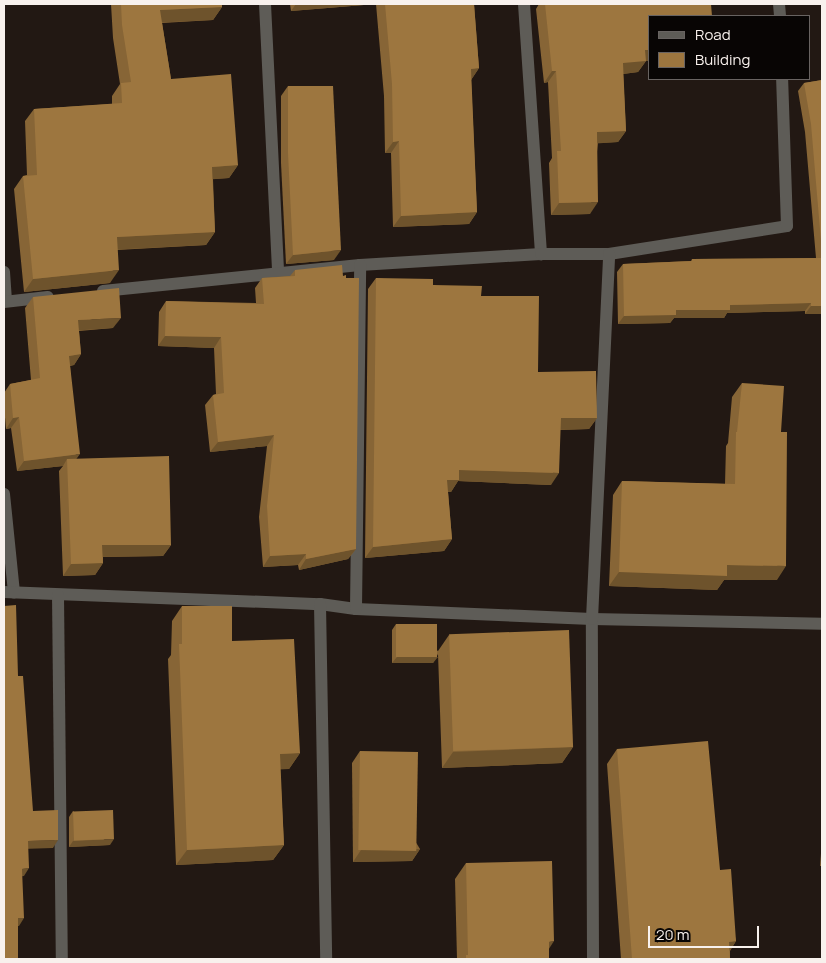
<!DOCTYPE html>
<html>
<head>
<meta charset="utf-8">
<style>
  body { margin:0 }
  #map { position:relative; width:826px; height:963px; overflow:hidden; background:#221813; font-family:Manrope,sans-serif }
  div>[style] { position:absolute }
  .minor>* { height:12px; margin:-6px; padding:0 6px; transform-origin:6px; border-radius:6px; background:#5e5c57 }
  .wall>* { inset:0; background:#876536 }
  .shaded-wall>* { inset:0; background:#6e532c }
  .building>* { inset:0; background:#9d763f; transform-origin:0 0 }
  span { translate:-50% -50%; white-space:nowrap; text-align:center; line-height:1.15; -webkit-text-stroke:5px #080504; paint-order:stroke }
  .frame { position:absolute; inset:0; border:5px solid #f8f1ed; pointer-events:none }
  .legend { position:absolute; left:648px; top:15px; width:162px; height:65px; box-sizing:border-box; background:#080504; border:1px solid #686361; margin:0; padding:6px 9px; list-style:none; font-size:15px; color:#f8f1ed }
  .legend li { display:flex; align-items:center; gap:10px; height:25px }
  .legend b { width:25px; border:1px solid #686361 }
  .scale { position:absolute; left:648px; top:926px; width:111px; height:22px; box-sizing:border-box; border:2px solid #f8f1ed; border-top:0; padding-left:6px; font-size:15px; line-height:18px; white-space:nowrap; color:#f8f1ed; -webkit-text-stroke:4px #080504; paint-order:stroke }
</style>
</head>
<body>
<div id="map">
  <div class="minor">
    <div style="left:265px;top:4px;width:268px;rotate:87.2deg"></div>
    <div style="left:524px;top:4px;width:251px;rotate:86.1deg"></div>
    <div style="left:779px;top:4px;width:12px;rotate:85deg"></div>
    <div style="left:4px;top:272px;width:29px;rotate:86deg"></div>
    <div style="left:103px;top:291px;width:258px;rotate:-5.8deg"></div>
    <div style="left:360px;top:265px;width:181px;rotate:-3.5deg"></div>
    <div style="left:541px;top:254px;width:68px"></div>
    <div style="left:609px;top:254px;width:180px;rotate:-8.9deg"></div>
    <div style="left:787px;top:226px;width:147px;rotate:-91.9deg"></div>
    <div style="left:4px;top:302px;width:44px;rotate:-6.5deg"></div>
    <div style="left:4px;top:494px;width:99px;rotate:84.2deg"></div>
    <div style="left:4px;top:592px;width:316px;rotate:2.2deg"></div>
    <div style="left:320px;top:604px;width:36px;rotate:8deg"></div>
    <div style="left:356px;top:609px;width:236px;rotate:2.4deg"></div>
    <div style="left:592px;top:619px;width:230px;rotate:1.2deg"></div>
    <div style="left:58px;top:595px;width:364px;rotate:89.4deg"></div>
    <div style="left:320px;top:604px;width:355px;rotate:89deg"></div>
    <div style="left:356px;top:609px;width:344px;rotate:-89.3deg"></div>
    <div style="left:593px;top:959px;width:340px;rotate:-90.2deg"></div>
    <div style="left:592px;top:619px;width:365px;rotate:-87.3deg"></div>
  </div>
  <div class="wall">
    <div style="clip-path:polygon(111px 4px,222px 4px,222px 7px,213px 20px,162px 23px,171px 79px,238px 165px,229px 178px,213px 179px,215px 232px,206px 245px,117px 250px,110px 283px,24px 292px,14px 189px,23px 176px,27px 175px,25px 121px,34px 109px,112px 104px,112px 96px,120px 84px,113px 38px)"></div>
    <div style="clip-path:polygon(290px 4px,474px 4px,479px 68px,471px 80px,477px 212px,469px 224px,393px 227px,391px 153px,385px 153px,384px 96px,376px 4px,291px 11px)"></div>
    <div style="clip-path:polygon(539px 4px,711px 4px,650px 61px,646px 61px,638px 72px,623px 74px,626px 131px,618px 142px,598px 143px,590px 214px,551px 215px,549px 163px,552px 158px,548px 82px,544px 83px,536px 9px)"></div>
    <div style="clip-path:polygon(822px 80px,822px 314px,805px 314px,805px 311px,727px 313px,724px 318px,674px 318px,670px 323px,618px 324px,617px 272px,623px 264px,691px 261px,692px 259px,816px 258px,805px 132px,798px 91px,804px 83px)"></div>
    <div style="clip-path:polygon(288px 86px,334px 260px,286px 264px,281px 163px,281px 96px)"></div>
    <div style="clip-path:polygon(295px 270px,356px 549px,348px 559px,299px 570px,298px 565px,263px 567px,259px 517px,267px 446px,210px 452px,205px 405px,213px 395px,216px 394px,214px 348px,158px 346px,159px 312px,166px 301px,256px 303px,255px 288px,262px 278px,290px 276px)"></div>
    <div style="clip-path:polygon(376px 278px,433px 285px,481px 296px,538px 372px,597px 418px,589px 429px,560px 430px,551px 485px,458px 481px,451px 492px,448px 492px,452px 539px,444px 551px,365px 558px,368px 289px)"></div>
    <div style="clip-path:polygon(33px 297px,113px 328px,79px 331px,81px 354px,74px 365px,70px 366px,76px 459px,171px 545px,163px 556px,103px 557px,103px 563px,95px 575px,63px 576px,59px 471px,63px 466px,17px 471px,11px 428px,6px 429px,4px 405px,4px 393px,10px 384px,31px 380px,25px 308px)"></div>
    <div style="clip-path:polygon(742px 383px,781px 432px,777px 580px,724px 580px,717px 590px,609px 586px,613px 495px,622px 481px,725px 484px,726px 446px,728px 443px,732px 397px)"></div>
    <div style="clip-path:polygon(182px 606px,232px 641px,300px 753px,289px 769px,280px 769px,284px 845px,273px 860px,176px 865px,168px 659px,171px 655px,172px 621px)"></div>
    <div style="clip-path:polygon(396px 624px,438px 651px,449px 635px,573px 747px,562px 763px,442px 768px,438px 654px,433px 663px,392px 663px,392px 630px)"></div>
    <div style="clip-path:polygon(617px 749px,720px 870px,736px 941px,730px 951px,730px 959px,621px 959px,607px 764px)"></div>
    <div style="clip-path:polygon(360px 751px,420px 849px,412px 861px,353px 862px,352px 763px)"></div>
    <div style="clip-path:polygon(73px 811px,110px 845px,69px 847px,69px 817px)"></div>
    <div style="clip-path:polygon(822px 841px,822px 866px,820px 866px)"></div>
    <div style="clip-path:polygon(466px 863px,549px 949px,549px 959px,457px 959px,455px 879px)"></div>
  </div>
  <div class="shaded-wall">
    <div style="clip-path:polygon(296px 4px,376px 4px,291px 11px)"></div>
    <div style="clip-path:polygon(222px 7px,213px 20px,151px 23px,160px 10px)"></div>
    <div style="clip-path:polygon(645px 50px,650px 50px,650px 61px,646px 61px,638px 72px,615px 75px,623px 63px)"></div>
    <div style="clip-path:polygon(479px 68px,471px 80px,471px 69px)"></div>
    <div style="clip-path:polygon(552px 71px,556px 71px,548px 82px,544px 83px)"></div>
    <div style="clip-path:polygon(626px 131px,618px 142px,589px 144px,597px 132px)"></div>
    <div style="clip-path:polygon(399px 141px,391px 153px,385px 153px,393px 142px)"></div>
    <div style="clip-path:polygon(238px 165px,229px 178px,203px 180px,212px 167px)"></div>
    <div style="clip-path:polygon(598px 202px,590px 214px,551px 215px,559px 203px)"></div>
    <div style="clip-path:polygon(477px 212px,469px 224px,393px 227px,401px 216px)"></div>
    <div style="clip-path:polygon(215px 232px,206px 245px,108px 250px,117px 237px)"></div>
    <div style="clip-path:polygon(341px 250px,334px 260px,286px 264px,293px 255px)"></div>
    <div style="clip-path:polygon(119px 270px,110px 283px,24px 292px,33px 279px)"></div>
    <div style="clip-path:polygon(811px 303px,805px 311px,727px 313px,724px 318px,674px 318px,670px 323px,618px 324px,624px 316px,676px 310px,730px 305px)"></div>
    <div style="clip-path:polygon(811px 306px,822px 306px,822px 314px,805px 314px)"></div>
    <div style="clip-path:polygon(121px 318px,113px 328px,70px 331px,78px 320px)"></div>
    <div style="clip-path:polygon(165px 336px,221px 337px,214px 348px,158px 346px)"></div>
    <div style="clip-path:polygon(81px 354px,74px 365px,61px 367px,69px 356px)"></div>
    <div style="clip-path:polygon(19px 417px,11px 428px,6px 429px,13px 418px)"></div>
    <div style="clip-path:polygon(561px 418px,597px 418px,589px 429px,553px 430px)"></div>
    <div style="clip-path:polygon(274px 435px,267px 446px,210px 452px,218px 442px)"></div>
    <div style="clip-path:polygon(80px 454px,72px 465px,67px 459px,63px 466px,17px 471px,24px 461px)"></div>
    <div style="clip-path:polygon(459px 470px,559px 473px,551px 485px,458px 481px,451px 492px,439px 491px,447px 480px)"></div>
    <div style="clip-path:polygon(452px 539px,444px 551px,365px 558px,373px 547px)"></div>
    <div style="clip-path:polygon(102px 545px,171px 545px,163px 556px,94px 557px)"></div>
    <div style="clip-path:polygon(356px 549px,348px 559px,299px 570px,306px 559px)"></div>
    <div style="clip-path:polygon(306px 554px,298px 565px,263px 567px,270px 556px)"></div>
    <div style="clip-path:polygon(103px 563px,95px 575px,63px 576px,71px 564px)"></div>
    <div style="clip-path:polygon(727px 565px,786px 566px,777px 580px,724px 580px,717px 590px,609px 586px,619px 572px)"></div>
    <div style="clip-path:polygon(397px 657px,438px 657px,433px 663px,392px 663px)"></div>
    <div style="clip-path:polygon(573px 747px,562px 763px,442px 768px,453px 752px)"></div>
    <div style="clip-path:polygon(300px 753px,289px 769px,269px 770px,280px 754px)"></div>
    <div style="clip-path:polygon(114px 839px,110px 845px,69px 847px,73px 841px)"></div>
    <div style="clip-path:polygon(58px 840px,53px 848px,22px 849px,28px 841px)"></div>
    <div style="clip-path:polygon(284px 845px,273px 860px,176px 865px,187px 850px)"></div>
    <div style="clip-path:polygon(420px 849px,412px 861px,353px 862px,361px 850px)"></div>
    <div style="clip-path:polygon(29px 868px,24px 876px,16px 877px,22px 869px)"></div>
    <div style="clip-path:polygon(18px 918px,24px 918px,19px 926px,12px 926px)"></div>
    <div style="clip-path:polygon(554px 941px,543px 958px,549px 942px)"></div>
    <div style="clip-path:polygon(736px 941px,726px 956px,729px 942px)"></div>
  </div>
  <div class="building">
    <div style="clip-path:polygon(121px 4px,222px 4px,222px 7px,160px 10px,171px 79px,231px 74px,238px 165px,212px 167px,215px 232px,117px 237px,119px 270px,33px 279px,23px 176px,37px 175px,34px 109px,122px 103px,121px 83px,131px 82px,122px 25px)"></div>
    <div style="clip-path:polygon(385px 4px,474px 4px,479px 68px,471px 69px,477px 212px,401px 216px,399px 141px,393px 142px,392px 84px)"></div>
    <div style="clip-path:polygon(545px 4px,711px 4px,712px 16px,650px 16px,650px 50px,645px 50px,646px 61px,623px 63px,626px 131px,597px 132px,598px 202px,559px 203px,557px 151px,561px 151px,556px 71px,552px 71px)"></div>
    <div style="clip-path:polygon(822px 80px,822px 253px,811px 124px,804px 83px)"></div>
    <div style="clip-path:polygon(288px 86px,333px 86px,341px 250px,293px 255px,288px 153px)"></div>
    <div style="clip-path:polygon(822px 258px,822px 306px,811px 306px,811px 303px,730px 305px,730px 310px,676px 310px,676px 315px,624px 316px,623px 264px,692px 261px,692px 259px)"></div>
    <div style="clip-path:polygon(342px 265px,343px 276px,346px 275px,346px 278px,359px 278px,356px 549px,306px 559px,306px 554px,270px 556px,267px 506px,274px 435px,218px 442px,213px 395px,224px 393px,221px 337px,165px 336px,166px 301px,264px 304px,262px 278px,295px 276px,295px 270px)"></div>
    <div style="clip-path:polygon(376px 278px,433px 279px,433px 285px,482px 286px,481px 296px,539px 296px,538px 372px,596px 371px,597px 418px,561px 418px,559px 473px,459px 470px,459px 480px,447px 480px,452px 539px,373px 547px)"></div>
    <div style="clip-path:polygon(119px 288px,121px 318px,78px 320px,81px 354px,69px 356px,80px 454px,24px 461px,19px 417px,13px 418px,10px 384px,40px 378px,33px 297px)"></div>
    <div style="clip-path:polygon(742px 383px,784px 386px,781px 432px,787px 432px,786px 566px,727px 565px,727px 576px,619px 572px,622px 481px,735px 484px,736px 432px,737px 432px)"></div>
    <div style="clip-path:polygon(169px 456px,171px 545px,102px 545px,103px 563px,71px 564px,67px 459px)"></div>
    <div style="clip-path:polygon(16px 605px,18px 676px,23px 676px,33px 811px,58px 810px,58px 840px,28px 841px,29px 868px,22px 869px,24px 918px,18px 918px,18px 959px,4px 959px,4px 606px)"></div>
    <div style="clip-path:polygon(182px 606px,232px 606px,232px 641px,294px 639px,300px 753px,280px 754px,284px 845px,187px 850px,179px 644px,182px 644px)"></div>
    <div style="left:396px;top:624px;width:41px;height:33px"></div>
    <div style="left:569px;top:630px;width:117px;height:120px;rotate:88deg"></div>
    <div style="clip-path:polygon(708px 741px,720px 870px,731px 869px,736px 941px,729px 942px,730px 959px,632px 959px,617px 749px)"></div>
    <div style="left:360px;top:751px;width:58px;height:99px;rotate:1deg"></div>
    <div style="left:113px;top:810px;width:29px;height:40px;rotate:88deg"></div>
    <div style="clip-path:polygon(552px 861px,554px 941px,549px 942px,549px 959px,466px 959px,466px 955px,468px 955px,466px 863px)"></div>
  </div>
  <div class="frame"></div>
  <ul class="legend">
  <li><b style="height:6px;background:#5e5c57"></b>Road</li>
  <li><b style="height:14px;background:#9d763f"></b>Building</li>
  </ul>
  <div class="scale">20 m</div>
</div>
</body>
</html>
